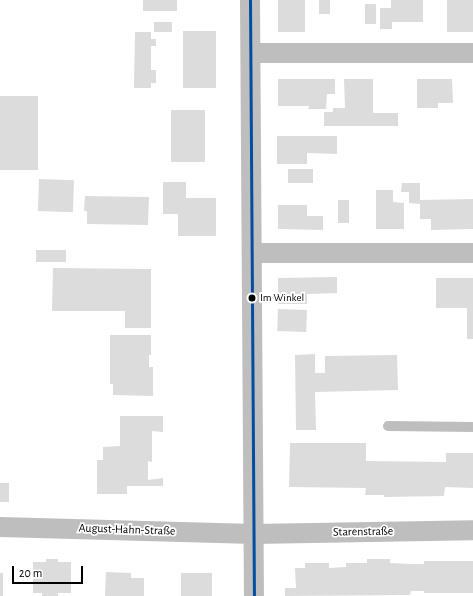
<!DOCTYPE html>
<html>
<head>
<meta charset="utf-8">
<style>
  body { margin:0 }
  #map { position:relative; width:473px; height:596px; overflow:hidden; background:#fff; font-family:"Alegreya Sans",sans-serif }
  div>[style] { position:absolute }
  .building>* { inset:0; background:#dcdcdc; transform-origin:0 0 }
  .lane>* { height:10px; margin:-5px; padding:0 5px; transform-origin:5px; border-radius:5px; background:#bebebe }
  .street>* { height:20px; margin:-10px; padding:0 10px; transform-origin:10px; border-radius:10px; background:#bebebe }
  .bus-1>* { height:3px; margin:-1.5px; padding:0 1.5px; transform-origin:1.5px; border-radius:1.5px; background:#004da1 }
  .dots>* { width:11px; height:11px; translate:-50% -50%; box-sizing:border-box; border:2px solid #fff; border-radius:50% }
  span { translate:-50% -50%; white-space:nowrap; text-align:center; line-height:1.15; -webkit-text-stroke:3.5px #fff; paint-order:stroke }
  .bus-label { font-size:11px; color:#000 }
  .left { translate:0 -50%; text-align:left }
  .street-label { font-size:12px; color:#000 }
  .scale { position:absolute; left:12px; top:566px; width:71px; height:18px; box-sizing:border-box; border:2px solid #000; border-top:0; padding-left:5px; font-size:12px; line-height:14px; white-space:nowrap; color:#000; -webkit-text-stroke:3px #fff; paint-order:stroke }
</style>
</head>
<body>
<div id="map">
  <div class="building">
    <div style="left:143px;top:0;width:34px;height:11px"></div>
    <div style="left:278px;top:0;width:27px;height:32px"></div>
    <div style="left:319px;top:0;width:11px;height:14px"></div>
    <div style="clip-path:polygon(391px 0,423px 0,423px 22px,392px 22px,392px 29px,380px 29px,380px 8px,391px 8px)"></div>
    <div style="left:447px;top:0;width:26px;height:32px"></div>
    <div style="left:365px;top:4px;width:11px;height:20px"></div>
    <div style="left:154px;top:22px;width:18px;height:10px"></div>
    <div style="left:183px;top:31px;width:33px;height:57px"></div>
    <div style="clip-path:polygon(135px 32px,151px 32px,151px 39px,156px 39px,156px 46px,151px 46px,151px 70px,156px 70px,156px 83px,151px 83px,151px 88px,134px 88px)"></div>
    <div style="clip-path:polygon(278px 79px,335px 79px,335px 94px,327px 94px,326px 109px,308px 109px,309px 106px,278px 106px)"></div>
    <div style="clip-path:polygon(344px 79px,373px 79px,373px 113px,398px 113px,398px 126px,324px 126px,324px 112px,333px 112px,333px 108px,345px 108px)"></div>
    <div style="clip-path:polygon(417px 79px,452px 79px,453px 103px,438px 103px,438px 108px,417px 108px)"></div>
    <div style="left:0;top:96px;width:38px;height:74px"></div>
    <div style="left:171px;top:110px;width:34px;height:52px"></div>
    <div style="clip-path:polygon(277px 136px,337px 136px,337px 154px,307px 153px,307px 164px,277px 164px)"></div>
    <div style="left:288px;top:169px;width:25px;height:14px"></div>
    <div style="left:39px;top:179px;width:35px;height:32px;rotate:2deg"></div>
    <div style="clip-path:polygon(163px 182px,186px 182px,186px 198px,216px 198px,216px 236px,178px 236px,178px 214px,163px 214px)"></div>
    <div style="clip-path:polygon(402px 183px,420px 183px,420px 200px,473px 199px,473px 229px,431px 230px,431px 219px,420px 219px,420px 204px,409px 203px,409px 192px,401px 192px)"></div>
    <div style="clip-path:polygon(376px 190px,393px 190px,393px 202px,404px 203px,404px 229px,376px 229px)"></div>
    <div style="clip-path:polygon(85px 196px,149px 197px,148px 225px,87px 224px,87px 211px,84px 211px)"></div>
    <div style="left:349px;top:200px;width:23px;height:11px;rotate:90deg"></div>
    <div style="clip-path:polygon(278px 205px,307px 205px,307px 216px,323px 216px,323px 230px,278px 229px)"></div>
    <div style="left:36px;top:250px;width:30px;height:12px"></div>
    <div style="clip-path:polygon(53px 268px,151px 269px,151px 328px,125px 328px,125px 311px,52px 311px)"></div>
    <div style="clip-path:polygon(337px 277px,337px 293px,307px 294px,307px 304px,278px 304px,278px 278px)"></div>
    <div style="clip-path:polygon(436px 278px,473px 278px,473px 339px,467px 339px,467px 308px,436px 308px)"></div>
    <div style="left:278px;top:309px;width:29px;height:22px;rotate:2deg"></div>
    <div style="clip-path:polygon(110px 335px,151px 335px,151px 355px,149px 355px,149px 367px,153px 367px,153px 396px,113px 395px,113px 384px,110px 384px)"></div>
    <div style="clip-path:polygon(315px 354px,315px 373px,325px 373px,325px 356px,397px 355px,398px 390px,315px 392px,316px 430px,296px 430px,295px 355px)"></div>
    <div style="clip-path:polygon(120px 416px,163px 416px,163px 432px,152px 431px,152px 462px,148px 461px,148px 480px,163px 478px,163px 486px,127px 486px,127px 494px,97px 494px,97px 460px,103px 460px,103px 447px,120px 446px)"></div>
    <div style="clip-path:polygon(290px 443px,366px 443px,366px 461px,446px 462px,446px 453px,473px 453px,473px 488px,445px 487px,444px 496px,384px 497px,384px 495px,365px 495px,366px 488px,289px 487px)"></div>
    <div style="left:0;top:483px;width:9px;height:19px"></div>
    <div style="clip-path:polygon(46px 559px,58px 559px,58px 562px,71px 562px,71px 593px,58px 593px,58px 596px,42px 596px,42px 593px,33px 593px,33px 562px,46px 562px)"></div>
    <div style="clip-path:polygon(367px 559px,390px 559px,390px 563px,410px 564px,424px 564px,424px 561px,473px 561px,473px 593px,424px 593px,424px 591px,411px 591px,410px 595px,285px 596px,285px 588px,296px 588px,295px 568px,305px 568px,305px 563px,329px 563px,329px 568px,346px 567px,346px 563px,367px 563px)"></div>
    <div style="clip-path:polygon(106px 572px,131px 573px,131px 578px,144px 578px,144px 596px,105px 596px)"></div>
    <div style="left:0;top:573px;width:3px;height:23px"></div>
    <div style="left:181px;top:573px;width:31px;height:23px"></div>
  </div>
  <div class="lane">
    <div style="left:388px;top:426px;width:85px;rotate:0.7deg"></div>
  </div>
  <div class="street">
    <div style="left:250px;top:0;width:596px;rotate:89.62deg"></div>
    <div style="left:251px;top:53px;width:222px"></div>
    <div style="left:252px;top:253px;width:221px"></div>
    <div style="left:0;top:527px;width:254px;rotate:1.6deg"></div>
    <div style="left:254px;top:534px;width:219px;rotate:-1deg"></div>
  </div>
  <div class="bus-1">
    <div style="left:250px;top:0;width:596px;rotate:89.62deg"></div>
  </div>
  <div class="dots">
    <div style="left:252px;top:298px;background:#000"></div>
  </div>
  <div class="bus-label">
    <span class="left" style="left:260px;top:298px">Im Winkel</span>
  </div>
  <div class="street-label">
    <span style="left:127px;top:530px;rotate:2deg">August-Hahn-Straße</span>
    <span style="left:363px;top:532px;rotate:-1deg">Starenstraße</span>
  </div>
  <div class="scale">20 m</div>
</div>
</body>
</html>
